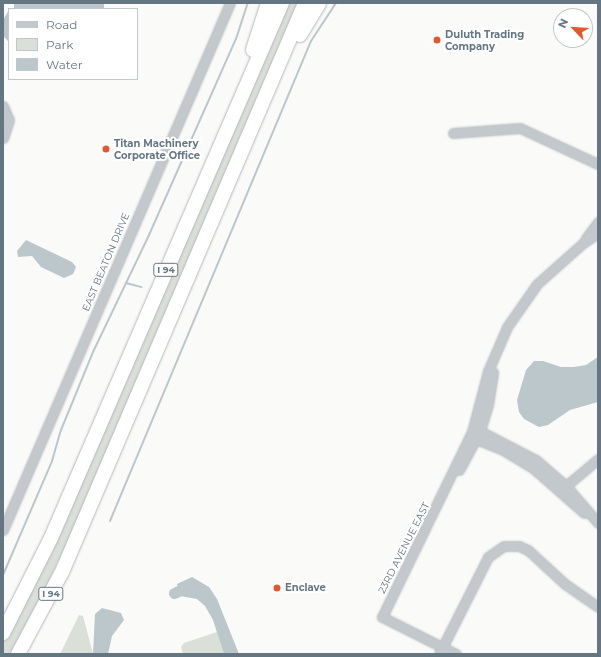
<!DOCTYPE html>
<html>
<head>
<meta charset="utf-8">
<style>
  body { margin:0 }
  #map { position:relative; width:601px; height:657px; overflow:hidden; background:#fafaf8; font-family:Montserrat,sans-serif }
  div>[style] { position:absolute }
  .green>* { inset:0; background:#dadfd7 }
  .water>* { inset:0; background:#bbc7cb; transform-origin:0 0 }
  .stream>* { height:2px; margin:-1px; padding:0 1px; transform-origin:1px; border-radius:1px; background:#bbc7cb }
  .river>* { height:11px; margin:-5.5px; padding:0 5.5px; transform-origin:5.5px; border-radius:5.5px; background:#bbc7cb }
  .roads { filter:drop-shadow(0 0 1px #b4b9bd) drop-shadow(0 0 1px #b4b9bd) }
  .minor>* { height:9px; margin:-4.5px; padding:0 4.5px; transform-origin:4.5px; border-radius:4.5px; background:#c3c8cc }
  .highway>* { height:14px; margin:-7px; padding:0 7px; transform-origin:7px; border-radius:7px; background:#fff }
  .dots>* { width:11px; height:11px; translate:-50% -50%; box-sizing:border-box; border:2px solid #fff; border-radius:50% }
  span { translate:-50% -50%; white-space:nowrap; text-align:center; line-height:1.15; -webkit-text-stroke:4px #fff; paint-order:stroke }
  .shield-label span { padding:1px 3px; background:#fff; border:1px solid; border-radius:3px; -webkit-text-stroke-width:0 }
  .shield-label { font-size:9px; color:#657683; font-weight:700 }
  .poi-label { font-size:10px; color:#657683; font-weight:700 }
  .left { translate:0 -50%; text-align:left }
  .street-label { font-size:10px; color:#657683 }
  .frame { position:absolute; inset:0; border:4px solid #657683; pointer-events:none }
  .legend { position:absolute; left:8px; top:8px; width:130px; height:72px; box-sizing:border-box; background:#fff; border:1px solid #c1c8cd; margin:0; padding:5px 7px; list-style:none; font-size:12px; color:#657683 }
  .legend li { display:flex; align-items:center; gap:8px; height:20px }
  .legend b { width:20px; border:1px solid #c1c8cd }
  .north { position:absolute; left:553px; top:8px; width:40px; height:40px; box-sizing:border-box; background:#fff; border:1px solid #c1c8cd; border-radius:50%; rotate:295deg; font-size:11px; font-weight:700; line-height:16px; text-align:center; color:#657683 }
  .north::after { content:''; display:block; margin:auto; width:14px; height:18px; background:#e4572e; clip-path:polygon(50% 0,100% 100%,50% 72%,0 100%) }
</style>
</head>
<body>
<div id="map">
  <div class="green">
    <div style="clip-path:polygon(286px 3px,299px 3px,74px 529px,28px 624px,10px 654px,3px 654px,3px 641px,28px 598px)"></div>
    <div style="clip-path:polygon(79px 615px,83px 616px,93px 654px,60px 654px)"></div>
    <div style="clip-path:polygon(217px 632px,224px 654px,183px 654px,181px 647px,184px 643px)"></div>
  </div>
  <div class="water">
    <div style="left:14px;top:3px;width:90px;height:7px"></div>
    <div style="clip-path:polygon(9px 10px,9px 42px,3px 36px,3px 20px)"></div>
    <div style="clip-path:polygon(26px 240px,72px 262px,76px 267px,73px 274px,64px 278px,41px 267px,32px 256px,18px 257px,17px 251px)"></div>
    <div style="clip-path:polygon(598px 357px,598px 402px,570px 410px,548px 425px,539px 427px,524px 419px,519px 412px,517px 400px,526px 370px,534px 361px,543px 361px,561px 367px,574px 367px,586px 365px)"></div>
    <div style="clip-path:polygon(192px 577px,209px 587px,217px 599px,239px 654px,224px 654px,213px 620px,205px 606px,197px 599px,180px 596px,177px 584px)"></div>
    <div style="clip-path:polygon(102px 608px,121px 613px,124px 620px,112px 636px,108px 654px,93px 654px,95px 614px)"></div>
  </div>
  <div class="stream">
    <div style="left:126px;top:283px;width:16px;rotate:15deg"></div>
    <div style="left:110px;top:521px;width:520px;rotate:-67.28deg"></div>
    <div style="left:311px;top:41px;width:45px;rotate:-56.7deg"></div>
    <div style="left:3px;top:575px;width:124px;rotate:-66.7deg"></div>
    <div style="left:52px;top:461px;width:32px;rotate:-74deg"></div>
    <div style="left:61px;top:430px;width:84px;rotate:-67.7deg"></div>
    <div style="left:93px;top:352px;width:130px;rotate:-64.4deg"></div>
    <div style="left:149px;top:235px;width:214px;rotate:-66.1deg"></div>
    <div style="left:236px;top:39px;width:38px;rotate:-72deg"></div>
  </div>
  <div class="river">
    <div style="left:174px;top:593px;width:19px;rotate:-25deg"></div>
  </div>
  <div class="roads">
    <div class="minor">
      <div style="left:3px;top:106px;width:15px;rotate:67deg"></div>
      <div style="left:9px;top:120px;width:19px;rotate:108deg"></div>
      <div style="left:453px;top:133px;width:67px;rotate:-4.3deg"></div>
      <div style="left:520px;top:128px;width:86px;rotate:24.8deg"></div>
      <div style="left:586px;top:238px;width:20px;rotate:-53deg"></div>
      <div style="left:472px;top:432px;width:8px;rotate:-7deg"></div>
      <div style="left:480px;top:431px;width:63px;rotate:27.4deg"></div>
      <div style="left:536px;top:460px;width:40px;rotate:41deg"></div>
      <div style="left:566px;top:486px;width:49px;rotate:49.1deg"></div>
      <div style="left:472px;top:432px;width:8px;rotate:60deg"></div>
      <div style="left:476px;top:439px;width:29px;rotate:22deg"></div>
      <div style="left:503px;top:450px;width:35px;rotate:31deg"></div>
      <div style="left:533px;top:468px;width:68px;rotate:41.4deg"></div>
      <div style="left:459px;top:470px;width:44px;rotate:-61.7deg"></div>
      <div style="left:480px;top:431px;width:27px;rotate:-73deg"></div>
      <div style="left:488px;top:405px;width:33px;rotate:-81deg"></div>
      <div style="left:561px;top:490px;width:48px;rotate:-40deg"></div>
      <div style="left:3px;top:530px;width:574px;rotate:-66.7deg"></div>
      <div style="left:439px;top:654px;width:109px;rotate:-63.2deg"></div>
      <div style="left:488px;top:557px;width:19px;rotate:-35deg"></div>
      <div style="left:504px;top:546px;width:15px"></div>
      <div style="left:519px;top:546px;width:10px;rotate:24deg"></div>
      <div style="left:528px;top:550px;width:50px;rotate:42.6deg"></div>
      <div style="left:565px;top:584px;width:40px;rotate:34.9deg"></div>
      <div style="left:456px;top:654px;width:83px;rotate:-153.4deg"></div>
      <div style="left:382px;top:617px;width:206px;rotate:-64.1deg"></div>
      <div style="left:472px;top:432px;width:63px;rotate:-75.3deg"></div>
      <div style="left:488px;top:371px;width:48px;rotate:-66.6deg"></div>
      <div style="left:507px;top:327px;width:52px;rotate:-55.1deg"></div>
      <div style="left:537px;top:284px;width:62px;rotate:-41.7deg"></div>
      <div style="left:583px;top:243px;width:18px;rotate:-34deg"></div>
    </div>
    <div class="highway">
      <div style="left:300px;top:35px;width:37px;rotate:-59deg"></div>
      <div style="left:253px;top:50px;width:49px;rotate:-72.3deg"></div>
      <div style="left:3px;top:633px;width:106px;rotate:-63.2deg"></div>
      <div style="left:51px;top:538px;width:583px;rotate:-66.65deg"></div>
      <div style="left:18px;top:654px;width:93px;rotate:-61.8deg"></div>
      <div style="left:62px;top:572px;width:619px;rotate:-66.87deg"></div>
    </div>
  </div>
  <div class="dots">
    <div style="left:437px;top:40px;background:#e4572e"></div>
    <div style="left:106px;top:149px;background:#e4572e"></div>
    <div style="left:277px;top:588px;background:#e4572e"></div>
  </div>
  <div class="shield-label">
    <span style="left:166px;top:270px">I 94</span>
    <span style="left:51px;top:594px">I 94</span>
  </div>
  <div class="poi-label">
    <span class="left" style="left:445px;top:40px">Duluth Trading<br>Company</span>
    <span class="left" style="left:114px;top:149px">Titan Machinery<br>Corporate Office</span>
    <span class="left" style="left:285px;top:588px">Enclave</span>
  </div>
  <div class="street-label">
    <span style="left:106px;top:262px;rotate:-67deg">EAST BEATON DRIVE</span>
    <span style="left:404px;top:548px;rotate:-63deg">23RD AVENUE EAST</span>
  </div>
  <div class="frame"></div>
  <ul class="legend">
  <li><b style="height:5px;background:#c3c8cc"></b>Road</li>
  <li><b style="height:11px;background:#dadfd7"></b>Park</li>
  <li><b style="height:11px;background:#bbc7cb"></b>Water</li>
  </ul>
  <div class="north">N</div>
</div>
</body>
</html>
